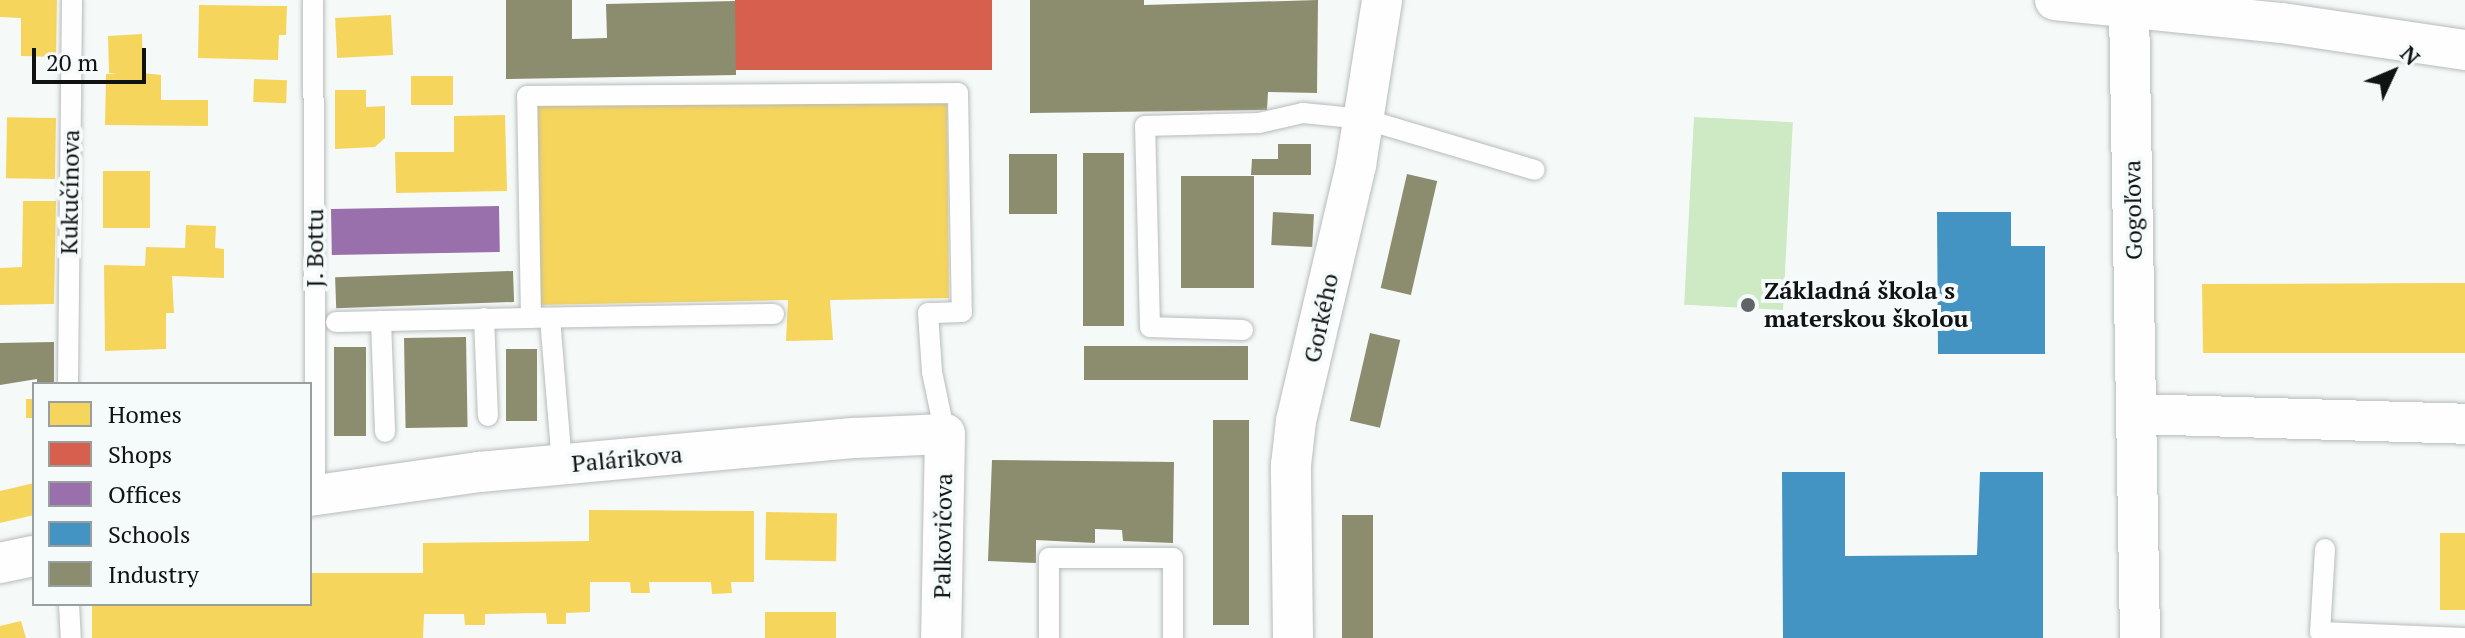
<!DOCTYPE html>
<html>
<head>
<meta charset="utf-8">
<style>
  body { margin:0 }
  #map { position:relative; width:2465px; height:638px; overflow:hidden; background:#f5faf9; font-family:"PT Serif",serif }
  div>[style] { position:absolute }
  .green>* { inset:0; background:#cdeac4; transform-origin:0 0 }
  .homes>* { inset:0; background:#f6d55c; transform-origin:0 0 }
  .shops>* { inset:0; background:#d6604d; transform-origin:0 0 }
  .offices>* { inset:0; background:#9970ab; transform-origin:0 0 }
  .schools>* { inset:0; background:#4393c3 }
  .industry>* { inset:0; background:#8c8c6e; transform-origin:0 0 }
  .roads { filter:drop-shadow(0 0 2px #b8bbbb) drop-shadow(0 0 2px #b8bbbb) }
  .service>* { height:20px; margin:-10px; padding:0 10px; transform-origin:10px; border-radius:10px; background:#fefefe }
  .minor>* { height:40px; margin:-20px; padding:0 20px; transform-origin:20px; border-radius:20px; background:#fefefe }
  .dots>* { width:22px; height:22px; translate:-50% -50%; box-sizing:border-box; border:4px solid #f4fbfa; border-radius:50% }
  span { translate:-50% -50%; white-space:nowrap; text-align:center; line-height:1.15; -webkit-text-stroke:8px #f4fbfa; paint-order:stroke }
  .street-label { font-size:24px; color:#111313 }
  .poi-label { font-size:24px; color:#111313; font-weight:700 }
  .left { translate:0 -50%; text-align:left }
  .legend { position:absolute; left:32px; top:382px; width:280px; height:224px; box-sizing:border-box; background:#f4fbfa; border:2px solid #999e9e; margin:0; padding:10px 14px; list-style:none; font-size:24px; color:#111313 }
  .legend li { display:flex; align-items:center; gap:16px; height:40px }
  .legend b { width:40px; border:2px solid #999e9e }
  .north { position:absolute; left:2353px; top:32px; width:80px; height:80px; -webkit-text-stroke:6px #f4fbfa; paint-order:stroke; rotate:46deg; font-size:22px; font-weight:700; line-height:32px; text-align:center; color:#111313 }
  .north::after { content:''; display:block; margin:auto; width:28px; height:36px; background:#111313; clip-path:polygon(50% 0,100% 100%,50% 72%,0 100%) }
  .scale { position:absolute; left:32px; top:48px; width:114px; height:36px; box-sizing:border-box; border:4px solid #111313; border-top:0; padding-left:10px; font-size:24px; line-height:28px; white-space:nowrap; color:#111313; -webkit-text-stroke:6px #f4fbfa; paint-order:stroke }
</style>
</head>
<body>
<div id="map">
  <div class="green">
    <div style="left:1694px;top:117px;width:99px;height:188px;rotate:3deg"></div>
  </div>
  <div class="homes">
    <div style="clip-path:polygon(0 0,57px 0,56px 57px,21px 56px,21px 18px,0 17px)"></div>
    <div style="clip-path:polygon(199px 5px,287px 6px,286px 35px,279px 35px,278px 60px,198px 58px)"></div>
    <div style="left:391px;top:15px;width:40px;height:56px;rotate:87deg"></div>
    <div style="clip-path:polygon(142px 34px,143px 73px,161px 75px,161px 100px,208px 100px,208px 126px,105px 125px,106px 74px,117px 74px,109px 73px,108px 36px)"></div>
    <div style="left:453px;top:76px;width:29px;height:42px;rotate:90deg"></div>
    <div style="left:254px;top:79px;width:33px;height:23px;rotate:2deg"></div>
    <div style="clip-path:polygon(335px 90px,366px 90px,366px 107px,385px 106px,385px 138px,375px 147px,335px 149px)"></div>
    <div style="clip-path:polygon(947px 99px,949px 298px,830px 300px,833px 340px,786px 341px,788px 300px,536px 305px,533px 105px)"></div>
    <div style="clip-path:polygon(505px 115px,507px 191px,396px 193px,395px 152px,454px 152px,454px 116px)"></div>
    <div style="left:56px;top:118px;width:61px;height:49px;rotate:91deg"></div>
    <div style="left:103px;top:171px;width:47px;height:57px"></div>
    <div style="clip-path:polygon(23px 201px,56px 201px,54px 304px,0 305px,0 268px,22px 267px)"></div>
    <div style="clip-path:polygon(186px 225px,216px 226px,215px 248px,224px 249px,224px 278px,172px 276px,174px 313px,166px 313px,166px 349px,105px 351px,104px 265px,145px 266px,146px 247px,185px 248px)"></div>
    <div style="clip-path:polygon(2442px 283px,2465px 283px,2465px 353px,2203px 353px,2202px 284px)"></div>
    <div style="left:34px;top:399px;width:19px;height:8px;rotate:90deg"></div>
    <div style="clip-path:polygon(34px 483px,34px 515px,0 523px,0 491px)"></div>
    <div style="clip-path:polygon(589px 510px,754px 511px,754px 582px,731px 582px,732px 593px,712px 594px,711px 582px,649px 582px,650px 593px,631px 593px,630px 582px,590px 582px,590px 612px,566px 613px,566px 624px,547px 624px,546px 613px,485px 614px,485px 625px,465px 625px,464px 614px,424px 614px,423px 638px,92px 638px,92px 604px,310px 604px,310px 573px,423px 573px,423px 543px,589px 541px)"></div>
    <div style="left:766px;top:512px;width:71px;height:48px;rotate:1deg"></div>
    <div style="left:2440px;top:533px;width:25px;height:77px"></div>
    <div style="left:765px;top:612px;width:71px;height:26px"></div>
    <div style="clip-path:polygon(21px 621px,26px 638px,0 638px,0 626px)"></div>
  </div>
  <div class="shops">
    <div style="left:992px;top:0;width:70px;height:257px;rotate:90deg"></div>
  </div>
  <div class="offices">
    <div style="left:499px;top:206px;width:46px;height:168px;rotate:89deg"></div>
  </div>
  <div class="schools">
    <div style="clip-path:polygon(1937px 212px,2011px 212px,2011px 246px,2045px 246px,2045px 354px,1938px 354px)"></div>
    <div style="clip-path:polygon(1782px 472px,1845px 472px,1845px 556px,1977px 555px,1980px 472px,2043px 472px,2043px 638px,1783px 638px)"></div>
  </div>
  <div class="industry">
    <div style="clip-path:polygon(506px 0,572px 0,572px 39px,607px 38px,606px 4px,735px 1px,736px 75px,506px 79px)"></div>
    <div style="clip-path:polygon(1030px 0,1144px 0,1144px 5px,1318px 0,1317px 93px,1268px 92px,1267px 110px,1030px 113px)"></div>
    <div style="clip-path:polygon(1278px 144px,1311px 144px,1311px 175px,1251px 175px,1252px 159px,1278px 159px)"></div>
    <div style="left:1083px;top:153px;width:41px;height:173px"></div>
    <div style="left:1009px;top:154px;width:48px;height:60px"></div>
    <div style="left:1407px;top:174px;width:31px;height:117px;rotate:13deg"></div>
    <div style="left:1181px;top:176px;width:73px;height:112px"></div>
    <div style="left:1273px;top:212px;width:41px;height:33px;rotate:3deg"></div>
    <div style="left:513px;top:271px;width:31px;height:178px;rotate:88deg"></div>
    <div style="left:1370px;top:333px;width:31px;height:90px;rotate:13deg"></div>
    <div style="left:466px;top:337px;width:90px;height:62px;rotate:89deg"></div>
    <div style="clip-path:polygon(54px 342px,54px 384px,37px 384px,37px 379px,0 385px,0 343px)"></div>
    <div style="left:1084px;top:346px;width:164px;height:34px"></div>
    <div style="left:334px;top:347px;width:32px;height:89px"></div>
    <div style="left:506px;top:349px;width:31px;height:72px"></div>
    <div style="left:1213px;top:420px;width:36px;height:205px"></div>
    <div style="clip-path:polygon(992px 460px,1174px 462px,1173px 543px,1123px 541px,1122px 530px,1095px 529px,1095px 543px,1036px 540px,1036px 563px,988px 561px)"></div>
    <div style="left:1342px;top:515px;width:31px;height:123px"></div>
  </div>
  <div class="roads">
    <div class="service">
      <div style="left:313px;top:0;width:495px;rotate:89.7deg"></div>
      <div style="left:774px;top:314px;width:243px;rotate:179.1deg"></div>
      <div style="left:531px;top:318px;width:222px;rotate:-91deg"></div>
      <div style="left:527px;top:96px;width:431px;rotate:-0.4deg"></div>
      <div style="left:958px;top:93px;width:219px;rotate:89deg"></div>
      <div style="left:962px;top:312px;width:34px;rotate:178deg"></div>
      <div style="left:928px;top:313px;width:59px;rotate:86.1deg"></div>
      <div style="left:932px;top:372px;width:63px;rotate:78.2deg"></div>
      <div style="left:484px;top:318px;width:98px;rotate:87.7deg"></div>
      <div style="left:550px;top:318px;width:147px;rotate:85.3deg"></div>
      <div style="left:381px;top:321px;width:111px;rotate:87.9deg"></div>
      <div style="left:336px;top:322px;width:195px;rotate:-1.2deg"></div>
      <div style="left:1243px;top:330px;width:93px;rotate:-178.2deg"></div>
      <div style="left:1150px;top:327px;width:201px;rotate:-91.4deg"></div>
      <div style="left:1145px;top:126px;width:114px;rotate:-1.5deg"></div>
      <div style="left:1259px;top:123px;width:45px;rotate:-12.8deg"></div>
      <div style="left:1303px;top:113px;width:61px;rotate:5.6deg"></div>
      <div style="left:1364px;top:119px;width:178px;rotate:16.6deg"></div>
      <div style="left:68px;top:384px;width:384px;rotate:-89.4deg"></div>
      <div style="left:2325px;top:549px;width:83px;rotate:93.4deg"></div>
      <div style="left:2320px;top:632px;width:145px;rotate:2.4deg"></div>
      <div style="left:69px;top:604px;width:34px;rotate:87deg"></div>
      <div style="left:1049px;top:638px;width:80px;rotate:-90deg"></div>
      <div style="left:1049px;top:558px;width:124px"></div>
      <div style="left:1173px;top:558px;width:80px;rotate:90deg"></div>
    </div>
    <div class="minor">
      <div style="left:2055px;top:0;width:228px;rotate:5.8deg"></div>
      <div style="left:2282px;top:23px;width:185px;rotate:8.4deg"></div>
      <div style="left:2129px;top:7px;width:631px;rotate:89deg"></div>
      <div style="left:2136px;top:414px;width:329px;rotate:1.7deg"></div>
      <div style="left:310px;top:496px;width:171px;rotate:-8.1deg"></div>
      <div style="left:479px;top:472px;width:378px;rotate:-5.2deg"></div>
      <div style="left:855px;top:438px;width:90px;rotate:-2.5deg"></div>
      <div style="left:945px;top:434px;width:204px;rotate:91.1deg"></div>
      <div style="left:0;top:563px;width:35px;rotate:-12deg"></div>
      <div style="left:1293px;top:638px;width:173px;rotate:-90.7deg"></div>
      <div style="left:1291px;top:465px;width:44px;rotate:-83.5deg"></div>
      <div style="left:1296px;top:421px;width:263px;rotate:-76.8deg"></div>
      <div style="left:1356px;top:165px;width:167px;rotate:-81deg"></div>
    </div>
  </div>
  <div class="dots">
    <div style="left:1748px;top:305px;background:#616464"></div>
  </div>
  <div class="street-label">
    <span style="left:70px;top:192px;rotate:-89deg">Kukučínova</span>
    <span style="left:2133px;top:210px;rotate:-91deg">Gogoľova</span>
    <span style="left:315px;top:248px;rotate:-90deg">J. Bottu</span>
    <span style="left:1321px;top:318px;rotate:-78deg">Gorkého</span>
    <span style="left:627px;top:459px;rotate:-5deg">Palárikova</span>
    <span style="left:943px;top:536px;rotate:-89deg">Palkovičova</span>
  </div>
  <div class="poi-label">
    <span class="left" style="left:1764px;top:305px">Základná škola s<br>materskou školou</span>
  </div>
  <ul class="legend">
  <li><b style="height:22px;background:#f6d55c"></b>Homes</li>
  <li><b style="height:22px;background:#d6604d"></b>Shops</li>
  <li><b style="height:22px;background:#9970ab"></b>Offices</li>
  <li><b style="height:22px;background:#4393c3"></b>Schools</li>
  <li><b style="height:22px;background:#8c8c6e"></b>Industry</li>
  </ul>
  <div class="north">N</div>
  <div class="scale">20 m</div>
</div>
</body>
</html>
